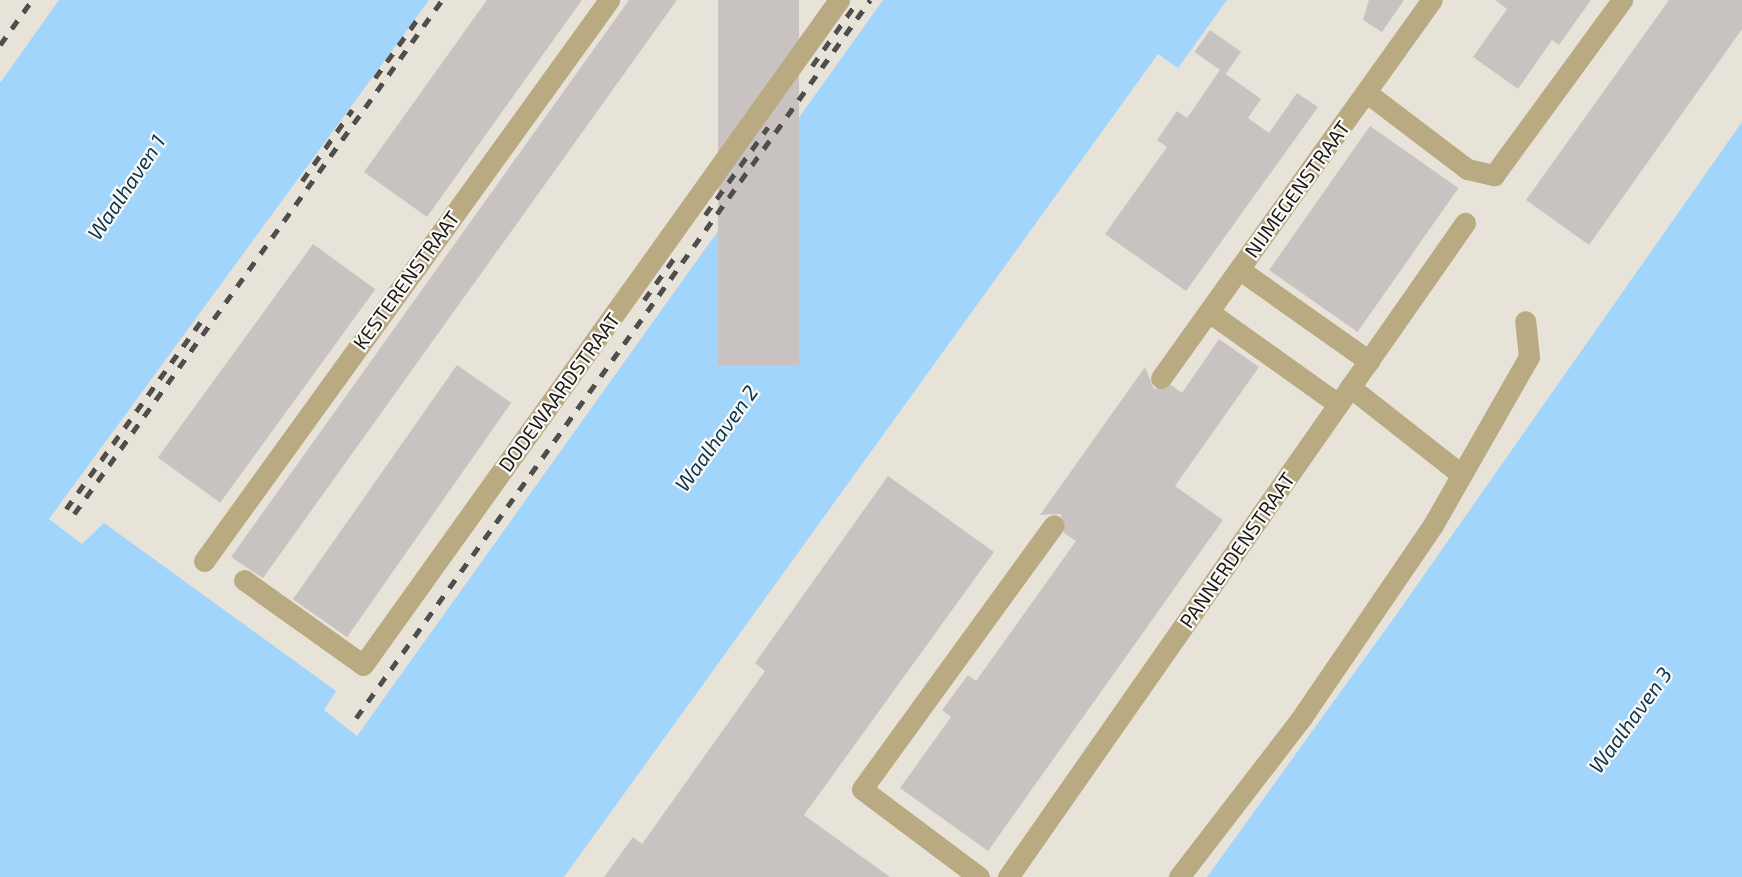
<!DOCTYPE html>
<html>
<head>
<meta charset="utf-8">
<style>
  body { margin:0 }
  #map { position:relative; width:1742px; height:877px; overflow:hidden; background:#efede9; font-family:"Exo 2",sans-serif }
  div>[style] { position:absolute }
  .built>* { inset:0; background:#e8e3d8 }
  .water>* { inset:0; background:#a1d5fc }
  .building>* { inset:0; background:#c8c3c1; transform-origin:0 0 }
  .minor>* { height:21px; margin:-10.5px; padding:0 10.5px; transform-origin:10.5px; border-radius:10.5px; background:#b9aa82 }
  .rail>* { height:4.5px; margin-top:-2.25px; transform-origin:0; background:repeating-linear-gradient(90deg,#4f4e4c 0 10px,transparent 0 20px) }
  span { translate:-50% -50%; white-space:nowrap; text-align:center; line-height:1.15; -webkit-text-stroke:4.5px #fcfaf6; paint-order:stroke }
  .street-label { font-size:20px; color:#191917 }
  .water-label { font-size:21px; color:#0c354e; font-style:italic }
</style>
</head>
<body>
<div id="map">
  <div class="built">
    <div style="clip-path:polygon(0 0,76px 0,0 106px)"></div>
    <div style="clip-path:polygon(393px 0,908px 0,362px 755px,27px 508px)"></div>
    <div style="clip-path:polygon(1187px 0,1742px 0,1742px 158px,1231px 877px,552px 877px)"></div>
  </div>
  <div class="water">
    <div style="clip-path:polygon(59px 0,429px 0,49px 519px,82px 544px,104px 523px,336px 691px,324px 710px,357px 736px,883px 0,1227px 0,1178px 68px,1158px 54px,564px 877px,0 877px,0 83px)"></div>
    <div style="clip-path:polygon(1742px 122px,1742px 877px,1207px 877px,1396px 615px)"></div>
  </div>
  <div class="building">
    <div style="clip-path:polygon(487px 0,582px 0,427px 217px,364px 172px)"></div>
    <div style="clip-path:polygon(629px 0,677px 0,263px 578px,246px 567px,231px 557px)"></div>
    <div style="left:718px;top:0;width:81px;height:365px"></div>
    <div style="clip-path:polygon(1369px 0,1404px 0,1382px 32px,1363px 20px)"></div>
    <div style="clip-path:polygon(1495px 0,1591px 0,1559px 45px,1552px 40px,1518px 89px,1473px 57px,1507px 9px)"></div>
    <div style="clip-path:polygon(1669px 0,1742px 0,1742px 29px,1589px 245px,1526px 200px)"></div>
    <div style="left:1210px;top:30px;width:38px;height:27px;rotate:35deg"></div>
    <div style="clip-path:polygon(1220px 70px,1261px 99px,1248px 118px,1269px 133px,1297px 93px,1318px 107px,1186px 291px,1105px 234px,1167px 147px,1157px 140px,1177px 111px,1187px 118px)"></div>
    <div style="left:1370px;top:126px;width:108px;height:176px;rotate:35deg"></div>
    <div style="left:313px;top:244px;width:77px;height:264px;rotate:36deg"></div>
    <div style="clip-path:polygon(1219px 339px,1259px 367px,1175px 486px,1223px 520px,988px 851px,900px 788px,951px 717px,942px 710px,968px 675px,976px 681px,1076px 541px,1064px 533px,1061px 514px,1040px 515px,1145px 367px,1154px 389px,1171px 385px,1182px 393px)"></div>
    <div style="left:457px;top:365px;width:66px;height:286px;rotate:35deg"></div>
    <div style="clip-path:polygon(888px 476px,994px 552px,804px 815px,890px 877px,604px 877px,633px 837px,642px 844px,765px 671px,755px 663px)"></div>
  </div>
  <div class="minor">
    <div style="left:1367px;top:93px;width:126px;rotate:37.2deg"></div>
    <div style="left:1467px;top:169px;width:28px;rotate:13deg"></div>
    <div style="left:1494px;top:175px;width:217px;rotate:-53.8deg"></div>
    <div style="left:1240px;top:270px;width:158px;rotate:35.2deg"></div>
    <div style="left:1209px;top:312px;width:158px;rotate:35.5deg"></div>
    <div style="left:1161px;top:378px;width:465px;rotate:-54.4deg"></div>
    <div style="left:1350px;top:387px;width:142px;rotate:38.2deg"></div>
    <div style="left:204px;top:561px;width:692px;rotate:-54.17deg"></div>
    <div style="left:244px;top:580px;width:146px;rotate:35.5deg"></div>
    <div style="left:363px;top:665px;width:818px;rotate:-54.41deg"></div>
    <div style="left:979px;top:877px;width:146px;rotate:-143.1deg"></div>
    <div style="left:862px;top:789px;width:326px;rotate:-54deg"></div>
    <div style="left:1008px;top:877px;width:798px;rotate:-55.06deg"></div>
    <div style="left:1179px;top:877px;width:202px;rotate:-52.4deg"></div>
    <div style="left:1302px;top:717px;width:232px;rotate:-55.7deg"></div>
    <div style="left:1433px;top:525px;width:193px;rotate:-60.3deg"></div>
    <div style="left:1529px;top:357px;width:36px;rotate:-96deg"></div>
  </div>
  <div class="rail">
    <div style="left:0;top:45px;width:55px;rotate:-54.6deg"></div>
    <div style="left:812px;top:66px;width:78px;rotate:-54.9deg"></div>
    <div style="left:375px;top:78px;width:75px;rotate:-54.2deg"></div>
    <div style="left:302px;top:181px;width:87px;rotate:-54.8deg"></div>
    <div style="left:705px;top:215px;width:108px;rotate:-54.4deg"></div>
    <div style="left:644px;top:300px;width:57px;rotate:-54.3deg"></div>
    <div style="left:66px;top:509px;width:233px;rotate:-54.3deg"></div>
    <div style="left:74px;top:514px;width:632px;rotate:-54.4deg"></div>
    <div style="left:356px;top:718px;width:883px;rotate:-54.4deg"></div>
  </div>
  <div class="street-label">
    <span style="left:1297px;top:189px;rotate:-54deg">NIJMEGENSTRAAT</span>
    <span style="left:406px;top:280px;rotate:-54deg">KESTERENSTRAAT</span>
    <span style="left:559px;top:392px;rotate:-54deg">DODEWAARDSTRAAT</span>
    <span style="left:1237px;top:550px;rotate:-55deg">PANNERDENSTRAAT</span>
  </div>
  <div class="water-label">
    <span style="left:126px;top:187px;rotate:-56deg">Waalhaven 1</span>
    <span style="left:716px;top:438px;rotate:-54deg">Waalhaven 2</span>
    <span style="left:1630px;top:720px;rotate:-54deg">Waalhaven 3</span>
  </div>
</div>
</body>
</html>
